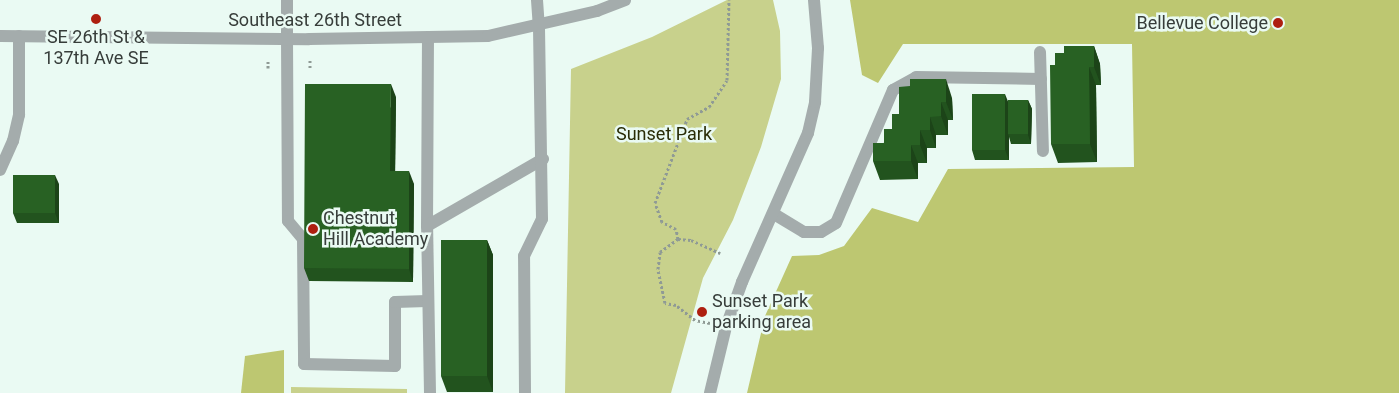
<!DOCTYPE html>
<html>
<head>
<meta charset="utf-8">
<style>
  body { margin:0 }
  #map { position:relative; width:1399px; height:393px; overflow:hidden; background:#eafaf3; font-family:Roboto,sans-serif }
  div>[style] { position:absolute }
  .green>* { inset:0; background:#c8d18c }
  .forest>* { inset:0; background:#bdc771 }
  .path>* { height:3px; margin-top:-1.5px; transform-origin:0; background:repeating-linear-gradient(90deg,#8f9a95 0 2.5px,transparent 0 5px) }
  .service>* { height:12px; margin:-6px; padding:0 6px; transform-origin:6px; border-radius:6px; background:#a4acac }
  .minor>* { height:12px; margin:-6px; padding:0 6px; transform-origin:6px; border-radius:6px; background:#a4acac }
  .tertiary>* { height:12px; margin:-6px; padding:0 6px; transform-origin:6px; border-radius:6px; background:#a4acac }
  .wall>* { inset:0; background:#22531e }
  .shaded-wall>* { inset:0; background:#1c4418 }
  .building>* { inset:0; background:#286123; transform-origin:0 0 }
  .dots>* { width:14px; height:14px; translate:-50% -50%; box-sizing:border-box; border:2px solid #eafaf3; border-radius:50% }
  span { translate:-50% -50%; white-space:nowrap; text-align:center; line-height:1.15; -webkit-text-stroke:5px #eafaf3; paint-order:stroke }
  .street-label { font-size:18px; color:#373d3a }
  .poi-label { font-size:18px; color:#373d3a }
  .right { translate:-100% -50%; text-align:right }
  .left { translate:0 -50%; text-align:left }
  .park-label { font-size:18px; color:#292c06 }
</style>
</head>
<body>
<div id="map">
  <div class="green">
    <div style="clip-path:polygon(727px 0,773px 0,780px 31px,781px 79px,761px 147px,733px 220px,703px 278px,671px 393px,565px 393px,571px 69px,652px 37px)"></div>
    <div style="clip-path:polygon(291px 387px,407px 389px,407px 393px,291px 393px)"></div>
  </div>
  <div class="forest">
    <div style="clip-path:polygon(850px 0,1399px 0,1399px 393px,747px 393px,765px 316px,792px 256px,819px 255px,844px 246px,872px 208px,918px 222px,948px 169px,1134px 167px,1132px 44px,903px 44px,878px 83px,862px 75px)"></div>
    <div style="clip-path:polygon(284px 350px,284px 393px,241px 393px,245px 356px)"></div>
  </div>
  <div class="path">
    <div style="left:310px;top:60px;width:8px;rotate:90deg"></div>
    <div style="left:268px;top:61px;width:7px;rotate:90deg"></div>
    <div style="left:678px;top:239px;width:13px;rotate:4deg"></div>
    <div style="left:691px;top:240px;width:32px;rotate:24deg"></div>
    <div style="left:710px;top:323px;width:15px;rotate:-169deg"></div>
    <div style="left:695px;top:320px;width:24px;rotate:-142deg"></div>
    <div style="left:676px;top:305px;width:11px;rotate:-170deg"></div>
    <div style="left:665px;top:303px;width:35px;rotate:-102deg"></div>
    <div style="left:658px;top:269px;width:17px;rotate:-83deg"></div>
    <div style="left:660px;top:252px;width:22px;rotate:-36deg"></div>
    <div style="left:678px;top:239px;width:10px;rotate:-101deg"></div>
    <div style="left:676px;top:229px;width:16px;rotate:-153deg"></div>
    <div style="left:662px;top:222px;width:20px;rotate:-110deg"></div>
    <div style="left:655px;top:203px;width:90px;rotate:-69.1deg"></div>
    <div style="left:687px;top:119px;width:25px;rotate:-29deg"></div>
    <div style="left:709px;top:107px;width:32px;rotate:-56deg"></div>
    <div style="left:727px;top:80px;width:80px;rotate:-88.6deg"></div>
  </div>
  <div class="service">
    <div style="left:287px;top:38px;width:183px;rotate:89.7deg"></div>
    <div style="left:288px;top:221px;width:23px;rotate:50deg"></div>
    <div style="left:303px;top:239px;width:125px;rotate:89.5deg"></div>
    <div style="left:304px;top:364px;width:91px;rotate:1.3deg"></div>
    <div style="left:395px;top:366px;width:64px;rotate:-90deg"></div>
    <div style="left:395px;top:302px;width:32px;rotate:-2deg"></div>
    <div style="left:1040px;top:52px;width:99px;rotate:88.3deg"></div>
    <div style="left:0;top:170px;width:32px;rotate:-66deg"></div>
    <div style="left:13px;top:141px;width:27px;rotate:-77deg"></div>
    <div style="left:19px;top:115px;width:79px;rotate:-90deg"></div>
    <div style="left:774px;top:214px;width:35px;rotate:31deg"></div>
    <div style="left:804px;top:232px;width:17px"></div>
    <div style="left:821px;top:232px;width:17px;rotate:-31deg"></div>
    <div style="left:836px;top:223px;width:145px;rotate:-66.8deg"></div>
    <div style="left:893px;top:90px;width:26px;rotate:-29deg"></div>
    <div style="left:916px;top:77px;width:125px;rotate:0.9deg"></div>
    <div style="left:427px;top:226px;width:188px;rotate:-89.7deg"></div>
    <div style="left:430px;top:393px;width:167px;rotate:-91deg"></div>
    <div style="left:427px;top:226px;width:134px;rotate:-30deg"></div>
    <div style="left:525px;top:393px;width:137px;rotate:-90.4deg"></div>
    <div style="left:524px;top:256px;width:41px;rotate:-64.1deg"></div>
    <div style="left:542px;top:219px;width:193px;rotate:-90.9deg"></div>
  </div>
  <div class="minor">
    <div style="left:287px;top:0;width:38px;rotate:90deg"></div>
    <div style="left:537px;top:0;width:26px;rotate:86deg"></div>
  </div>
  <div class="tertiary">
    <div style="left:0;top:36px;width:309px;rotate:0.6deg"></div>
    <div style="left:309px;top:39px;width:179px;rotate:-1deg"></div>
    <div style="left:488px;top:36px;width:112px;rotate:-12.9deg"></div>
    <div style="left:597px;top:11px;width:30px;rotate:-21deg"></div>
    <div style="left:710px;top:393px;width:68px;rotate:-76.4deg"></div>
    <div style="left:726px;top:327px;width:48px;rotate:-70.4deg"></div>
    <div style="left:742px;top:282px;width:163px;rotate:-66.1deg"></div>
    <div style="left:808px;top:133px;width:32px;rotate:-77deg"></div>
    <div style="left:815px;top:102px;width:54px;rotate:-86.8deg"></div>
    <div style="left:818px;top:48px;width:48px;rotate:-94.8deg"></div>
  </div>
  <div class="wall">
    <div style="clip-path:polygon(1094px 46px,1100px 64px,1101px 85px,1096px 85px,1097px 162px,1058px 163px,1051px 144px,1055px 65px)"></div>
    <div style="clip-path:polygon(396px 97px,395px 171px,414px 184px,413px 282px,309px 281px,304px 268px)"></div>
    <div style="clip-path:polygon(952px 98px,953px 120px,948px 120px,948px 135px,936px 135px,936px 148px,927px 148px,927px 163px,918px 163px,918px 179px,880px 180px,873px 161px,892px 129px,899px 114px)"></div>
    <div style="clip-path:polygon(1028px 100px,1032px 109px,1031px 144px,1011px 144px,1009px 137px,1009px 160px,975px 160px,972px 150px,1008px 102px)"></div>
    <div style="clip-path:polygon(59px 184px,59px 223px,17px 223px,13px 213px)"></div>
    <div style="clip-path:polygon(487px 240px,493px 255px,493px 392px,447px 392px,441px 376px)"></div>
  </div>
  <div class="shaded-wall">
    <div style="clip-path:polygon(1094px 46px,1100px 64px,1101px 85px,1094px 67px)"></div>
    <div style="clip-path:polygon(1089px 67px,1096px 85px,1097px 162px,1090px 144px)"></div>
    <div style="clip-path:polygon(946px 79px,952px 98px,953px 120px,946px 102px)"></div>
    <div style="clip-path:polygon(391px 84px,396px 97px,395px 184px,390px 171px)"></div>
    <div style="clip-path:polygon(1005px 94px,1009px 104px,1008px 134px,1009px 137px,1009px 160px,1005px 150px)"></div>
    <div style="clip-path:polygon(1028px 100px,1032px 109px,1031px 144px,1028px 135px)"></div>
    <div style="clip-path:polygon(941px 102px,948px 120px,948px 135px,941px 116px)"></div>
    <div style="clip-path:polygon(930px 117px,936px 135px,936px 148px,930px 130px)"></div>
    <div style="clip-path:polygon(920px 130px,927px 148px,927px 163px,920px 145px)"></div>
    <div style="clip-path:polygon(911px 145px,918px 163px,918px 179px,911px 161px)"></div>
    <div style="clip-path:polygon(409px 171px,414px 184px,413px 282px,409px 269px)"></div>
    <div style="clip-path:polygon(55px 175px,59px 184px,59px 223px,55px 213px)"></div>
    <div style="clip-path:polygon(487px 240px,493px 255px,493px 392px,487px 376px)"></div>
  </div>
  <div class="building">
    <div style="clip-path:polygon(1064px 46px,1094px 46px,1094px 67px,1089px 67px,1090px 144px,1051px 144px,1050px 65px,1055px 65px,1055px 53px,1064px 53px)"></div>
    <div style="clip-path:polygon(910px 79px,946px 79px,946px 102px,941px 102px,941px 116px,930px 117px,930px 130px,920px 130px,920px 145px,911px 145px,911px 161px,873px 161px,873px 143px,884px 143px,884px 129px,892px 129px,892px 114px,899px 114px,899px 87px,910px 86px)"></div>
    <div style="clip-path:polygon(305px 84px,391px 84px,390px 171px,409px 171px,409px 269px,304px 268px)"></div>
    <div style="left:972px;top:94px;width:33px;height:56px"></div>
    <div style="left:1008px;top:100px;width:20px;height:34px"></div>
    <div style="left:13px;top:175px;width:42px;height:38px"></div>
    <div style="left:441px;top:240px;width:46px;height:136px"></div>
  </div>
  <div class="dots">
    <div style="left:96px;top:19px;background:#ae1f10"></div>
    <div style="left:1278px;top:23px;background:#ae1f10"></div>
    <div style="left:313px;top:229px;background:#ae1f10"></div>
    <div style="left:702px;top:312px;background:#ae1f10"></div>
  </div>
  <div class="street-label">
    <span style="left:315px;top:20px">Southeast 26th Street</span>
  </div>
  <div class="poi-label">
    <span class="right" style="left:1268px;top:23px">Bellevue College</span>
    <span style="left:96px;top:48px">SE 26th St &amp;<br>137th Ave SE</span>
    <span class="left" style="left:323px;top:229px">Chestnut<br>Hill Academy</span>
    <span class="left" style="left:712px;top:312px">Sunset Park<br>parking area</span>
  </div>
  <div class="park-label">
    <span style="left:664px;top:134px">Sunset Park</span>
  </div>
</div>
</body>
</html>
